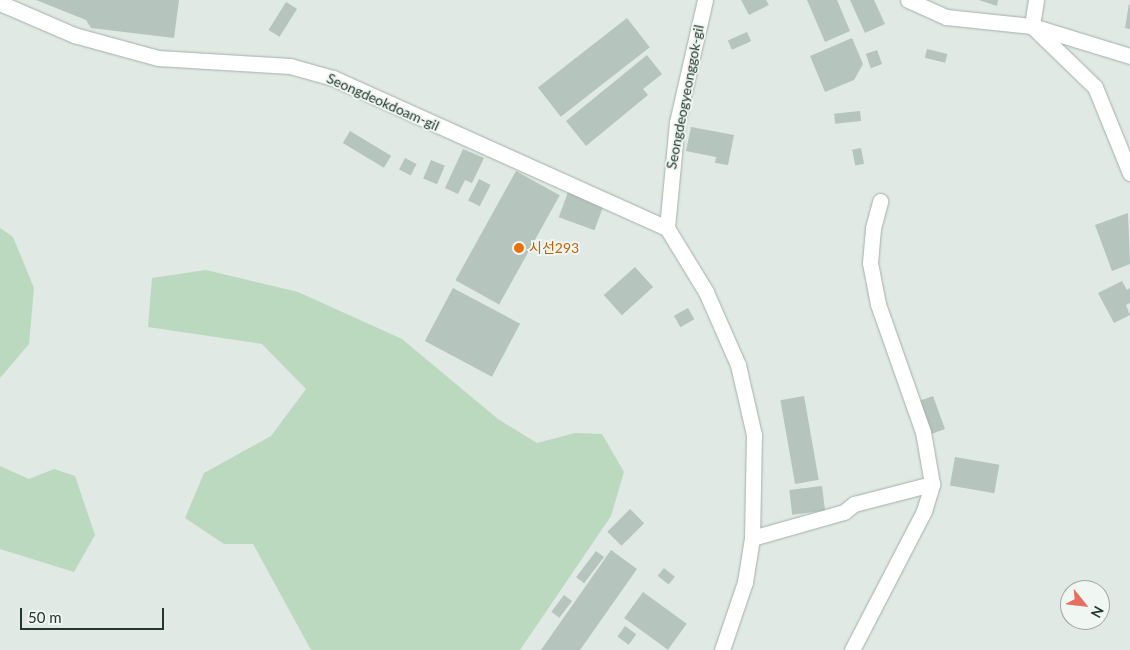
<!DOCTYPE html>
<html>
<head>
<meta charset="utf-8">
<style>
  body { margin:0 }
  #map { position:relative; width:1130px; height:650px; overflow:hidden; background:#e0e9e4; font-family:Lato,"Noto Sans KR",sans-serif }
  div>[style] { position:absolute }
  .green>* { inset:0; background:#bad9be }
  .building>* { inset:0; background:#b5c4bc; transform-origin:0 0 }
  .roads { filter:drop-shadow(0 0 1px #a3b0aa) drop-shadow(0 0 1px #a3b0aa) }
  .street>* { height:15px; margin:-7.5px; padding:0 7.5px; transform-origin:7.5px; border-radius:7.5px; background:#fff }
  .secondary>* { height:15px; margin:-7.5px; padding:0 7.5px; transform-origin:7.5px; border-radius:7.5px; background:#fff }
  .dots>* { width:14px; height:14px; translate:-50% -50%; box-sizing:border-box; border:2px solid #f0f6f2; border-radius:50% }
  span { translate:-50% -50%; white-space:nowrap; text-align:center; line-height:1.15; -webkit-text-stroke:4px #f0f6f2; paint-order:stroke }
  .street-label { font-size:14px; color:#22382f }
  .food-label { font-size:14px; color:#c56008 }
  .left { translate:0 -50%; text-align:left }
  .north { position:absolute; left:1060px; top:580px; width:50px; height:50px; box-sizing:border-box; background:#f0f6f2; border:1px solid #9eaaa4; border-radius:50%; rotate:119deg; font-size:14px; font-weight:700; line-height:20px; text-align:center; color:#22382f }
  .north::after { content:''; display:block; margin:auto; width:18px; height:22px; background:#e66f61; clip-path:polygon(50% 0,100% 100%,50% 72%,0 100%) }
  .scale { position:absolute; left:20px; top:608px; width:144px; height:22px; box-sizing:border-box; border:2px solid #22382f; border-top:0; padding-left:6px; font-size:15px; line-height:18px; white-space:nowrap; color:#22382f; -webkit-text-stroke:4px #f0f6f2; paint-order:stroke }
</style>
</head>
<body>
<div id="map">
  <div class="green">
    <div style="clip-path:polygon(0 228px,13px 237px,34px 288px,29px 344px,0 378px)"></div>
    <div style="clip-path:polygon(206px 270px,298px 292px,402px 339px,498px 419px,537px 443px,575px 433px,602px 434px,624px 472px,611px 516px,520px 650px,311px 650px,253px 544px,224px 544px,185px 518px,204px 473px,271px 436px,306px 389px,262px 344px,148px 327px,152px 278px)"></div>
    <div style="clip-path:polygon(0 466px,29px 479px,54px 469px,75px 476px,95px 535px,74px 572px,0 549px)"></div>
  </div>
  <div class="building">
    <div style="clip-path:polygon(36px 0,179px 0,174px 38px,91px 28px,86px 20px)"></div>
    <div style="clip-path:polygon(741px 0,766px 0,769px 5px,749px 15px)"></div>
    <div style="clip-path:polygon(807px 0,837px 0,850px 31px,825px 42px)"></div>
    <div style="clip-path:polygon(850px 0,874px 0,885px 24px,865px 33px)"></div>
    <div style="clip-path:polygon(979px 0,998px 0,997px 6px)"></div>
    <div style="left:286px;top:2px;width:13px;height:33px;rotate:32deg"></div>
    <div style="clip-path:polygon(1129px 4px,1130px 5px,1130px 29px,1125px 28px)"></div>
    <div style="left:627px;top:18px;width:37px;height:113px;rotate:52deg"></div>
    <div style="left:747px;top:32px;width:10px;height:21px;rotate:66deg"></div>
    <div style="clip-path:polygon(852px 38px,863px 64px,854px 80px,825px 92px,810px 56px)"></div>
    <div style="left:927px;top:49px;width:21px;height:9px;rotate:14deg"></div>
    <div style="left:877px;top:50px;width:15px;height:12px;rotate:70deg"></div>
    <div style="clip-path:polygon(647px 55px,662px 74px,643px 89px,648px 95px,586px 146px,566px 121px)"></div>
    <div style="left:860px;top:111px;width:10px;height:26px;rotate:84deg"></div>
    <div style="clip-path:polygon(691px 127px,734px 135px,728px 165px,715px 163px,716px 157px,686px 151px)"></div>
    <div style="left:350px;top:131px;width:48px;height:14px;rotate:31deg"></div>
    <div style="left:861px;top:148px;width:16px;height:9px;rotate:79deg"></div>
    <div style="clip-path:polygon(463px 149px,484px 158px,472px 183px,465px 180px,458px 194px,445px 188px)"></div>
    <div style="left:405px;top:158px;width:13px;height:13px;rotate:27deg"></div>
    <div style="left:431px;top:160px;width:15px;height:20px;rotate:23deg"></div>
    <div style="left:516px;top:171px;width:50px;height:125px;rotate:29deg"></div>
    <div style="left:479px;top:179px;width:13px;height:24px;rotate:27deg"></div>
    <div style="left:568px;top:192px;width:38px;height:27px;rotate:20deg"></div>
    <div style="clip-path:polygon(1128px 213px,1130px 264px,1112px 271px,1095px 225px)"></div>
    <div style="left:635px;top:267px;width:27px;height:42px;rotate:48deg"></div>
    <div style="clip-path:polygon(1122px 281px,1127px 290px,1130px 288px,1130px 303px,1126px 305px,1130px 315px,1114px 323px,1098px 293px)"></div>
    <div style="left:453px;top:288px;width:76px;height:60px;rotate:28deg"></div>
    <div style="left:688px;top:308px;width:13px;height:16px;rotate:61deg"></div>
    <div style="left:804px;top:396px;width:85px;height:24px;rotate:80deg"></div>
    <div style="left:933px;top:396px;width:35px;height:17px;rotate:70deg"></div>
    <div style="left:955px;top:457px;width:45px;height:29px;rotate:10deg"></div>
    <div style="left:822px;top:486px;width:25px;height:33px;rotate:83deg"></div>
    <div style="left:630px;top:509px;width:20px;height:32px;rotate:45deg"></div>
    <div style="clip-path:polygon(611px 550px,637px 569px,580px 650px,541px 650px)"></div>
    <div style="left:596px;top:551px;width:10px;height:33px;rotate:37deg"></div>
    <div style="left:664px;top:568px;width:14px;height:10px;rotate:39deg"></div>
    <div style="left:643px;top:592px;width:54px;height:32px;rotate:36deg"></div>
    <div style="left:564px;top:595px;width:10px;height:21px;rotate:37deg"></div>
    <div style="left:625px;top:626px;width:14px;height:13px;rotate:36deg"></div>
  </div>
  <div class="roads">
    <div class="street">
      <div style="left:908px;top:0;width:42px;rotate:24.1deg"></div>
      <div style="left:946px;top:17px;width:86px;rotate:6deg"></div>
      <div style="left:1032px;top:26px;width:88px;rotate:44.1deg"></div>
      <div style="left:1095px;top:87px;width:93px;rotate:67.9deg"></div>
      <div style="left:1036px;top:0;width:26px;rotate:99deg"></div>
      <div style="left:1032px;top:26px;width:102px;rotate:17deg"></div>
      <div style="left:0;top:3px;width:81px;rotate:23.4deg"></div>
      <div style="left:74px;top:35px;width:87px;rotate:15.3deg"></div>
      <div style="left:158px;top:58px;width:132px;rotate:3.5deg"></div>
      <div style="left:290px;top:66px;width:45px;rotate:15.6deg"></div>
      <div style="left:333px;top:78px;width:366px;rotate:24.2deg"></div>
      <div style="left:752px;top:538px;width:96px;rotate:-15.8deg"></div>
      <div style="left:844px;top:512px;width:13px;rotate:-39deg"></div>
      <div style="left:854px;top:504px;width:81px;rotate:-14.4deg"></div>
      <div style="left:932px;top:484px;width:53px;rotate:-99.8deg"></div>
      <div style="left:923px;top:432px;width:136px;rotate:-109.4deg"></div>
      <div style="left:878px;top:304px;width:42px;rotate:-101deg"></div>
      <div style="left:870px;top:263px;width:35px;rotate:-85deg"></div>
      <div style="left:873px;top:228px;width:28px;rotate:-75deg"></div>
      <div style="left:852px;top:650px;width:157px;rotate:-62.6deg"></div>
      <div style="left:924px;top:511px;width:28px;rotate:-73deg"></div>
    </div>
    <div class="secondary">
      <div style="left:705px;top:0;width:125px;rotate:102.9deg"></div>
      <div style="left:677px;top:122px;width:106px;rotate:95.4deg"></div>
      <div style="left:667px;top:228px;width:75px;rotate:58.6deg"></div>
      <div style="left:706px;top:292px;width:80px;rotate:66.3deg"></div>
      <div style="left:738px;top:365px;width:72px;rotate:77.1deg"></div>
      <div style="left:754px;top:435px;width:103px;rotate:91.1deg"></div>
      <div style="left:752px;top:538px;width:45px;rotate:99deg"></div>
      <div style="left:745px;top:582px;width:72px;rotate:108.7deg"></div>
    </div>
  </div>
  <div class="dots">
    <div style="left:519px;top:248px;background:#e8710a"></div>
  </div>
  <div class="street-label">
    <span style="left:685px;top:97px;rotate:-79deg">Seongdeogyeonggok-gil</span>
    <span style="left:383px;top:102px;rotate:24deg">Seongdeokdoam-gil</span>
  </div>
  <div class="food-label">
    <span class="left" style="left:529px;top:248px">시선293</span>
  </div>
  <div class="north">N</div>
  <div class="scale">50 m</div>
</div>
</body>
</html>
